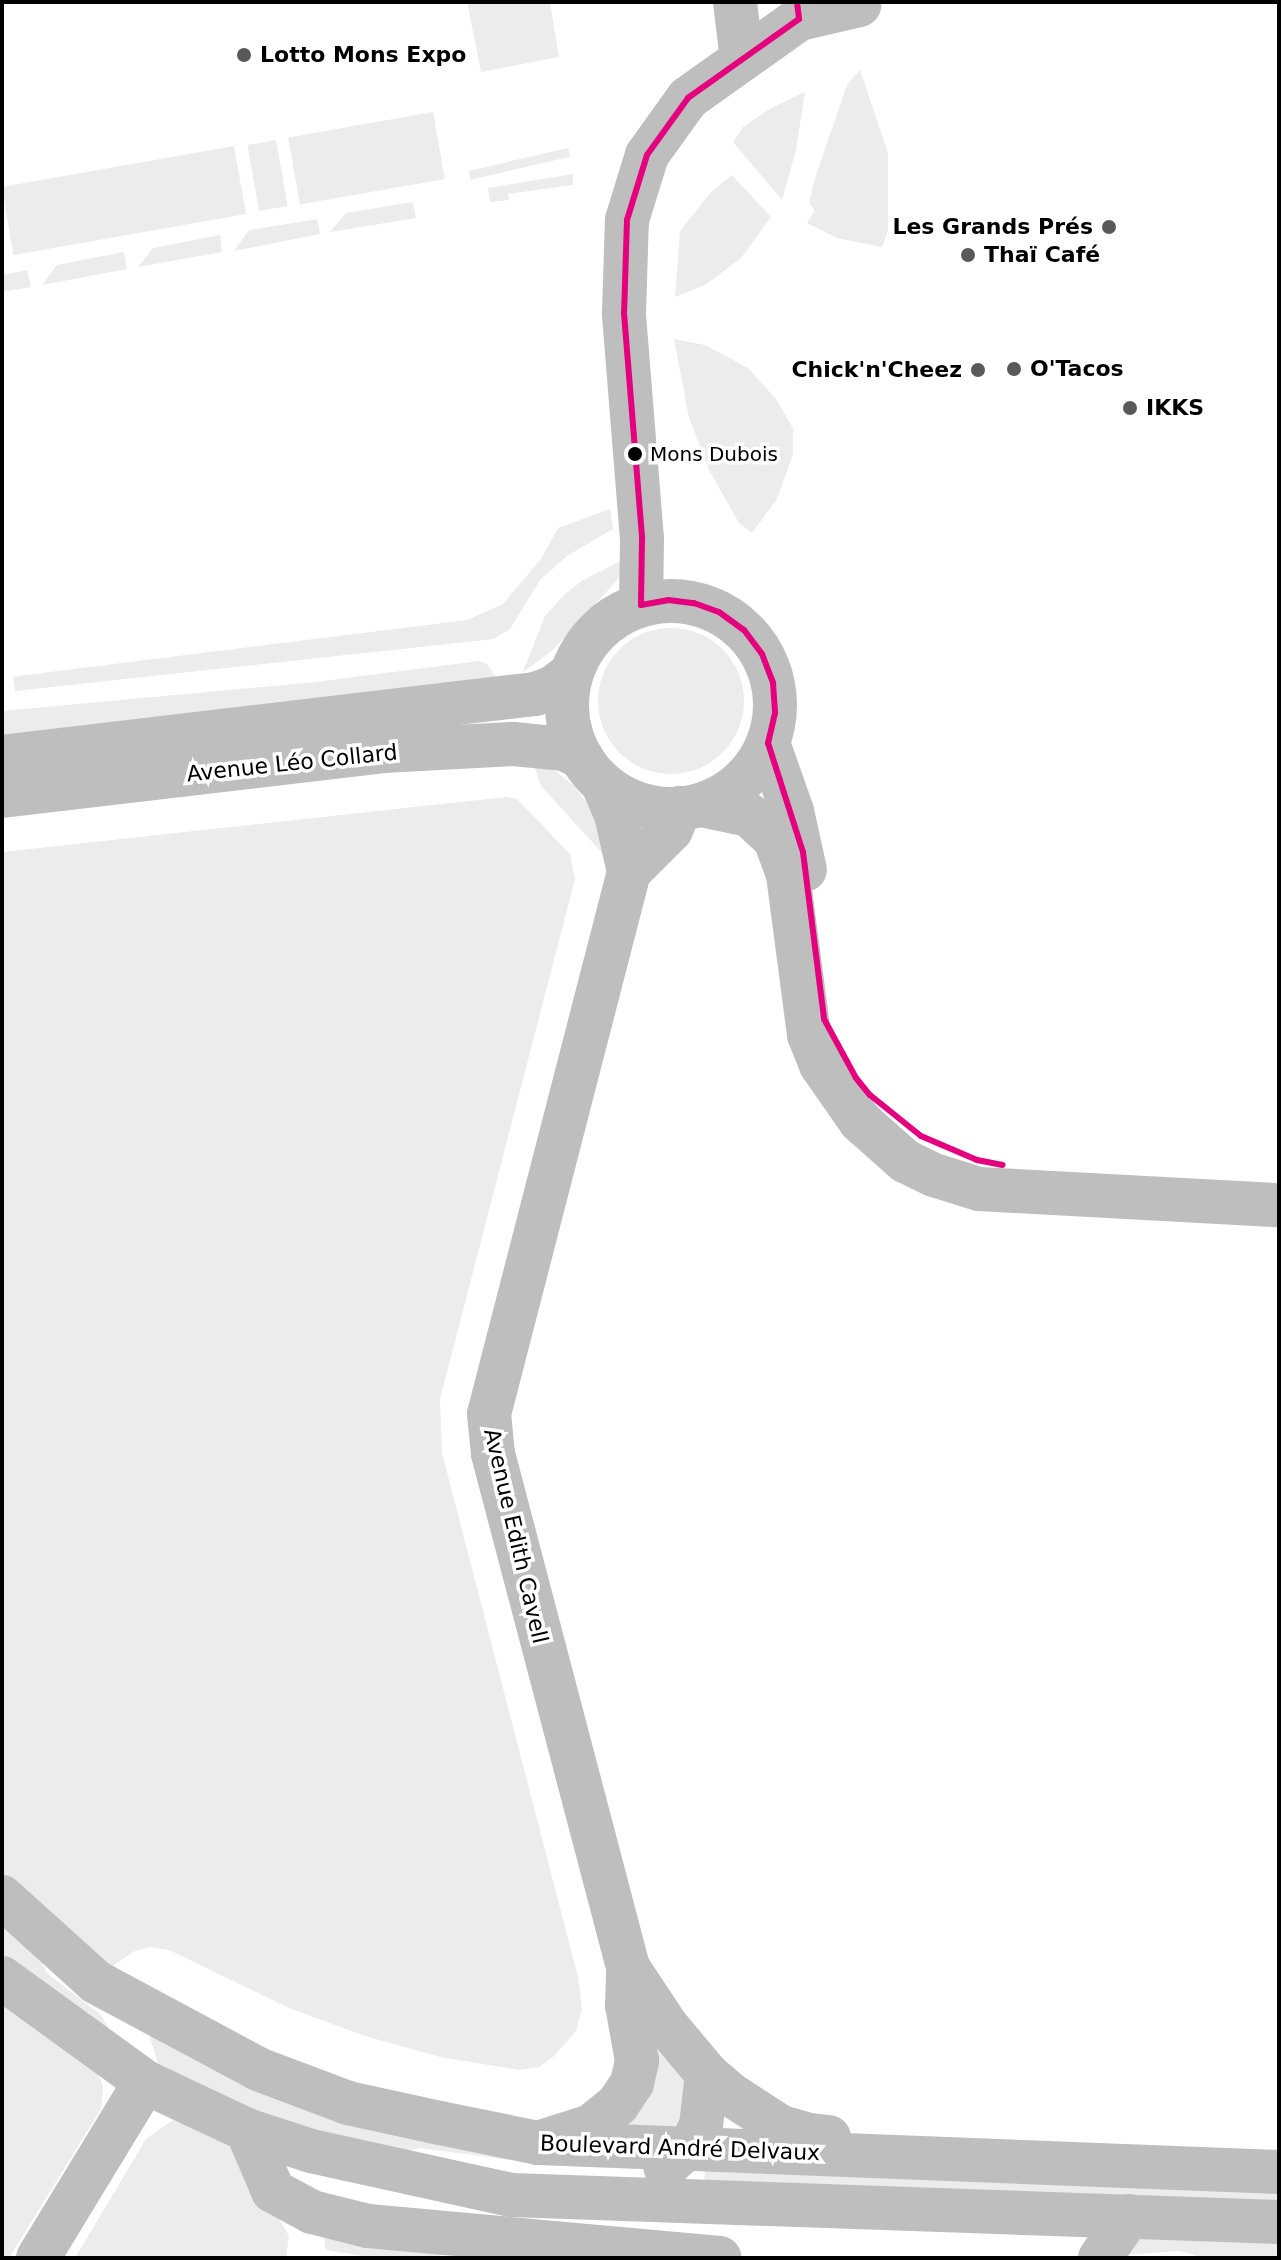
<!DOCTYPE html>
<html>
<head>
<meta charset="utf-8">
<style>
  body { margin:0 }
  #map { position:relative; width:1281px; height:2260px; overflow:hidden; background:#fff; font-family:"DejaVu Sans",sans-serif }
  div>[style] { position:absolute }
  .green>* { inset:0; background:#ececec; transform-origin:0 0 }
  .round { border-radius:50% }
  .minor>* { height:44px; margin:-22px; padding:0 22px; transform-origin:22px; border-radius:22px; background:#bebebe }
  .minor>.ring { margin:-22px; padding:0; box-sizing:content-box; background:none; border:44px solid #bebebe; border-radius:50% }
  .bus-1>* { height:6px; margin:-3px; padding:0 3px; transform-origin:3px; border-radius:3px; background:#e5007d }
  .dots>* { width:22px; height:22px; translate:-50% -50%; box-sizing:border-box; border:4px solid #fff; border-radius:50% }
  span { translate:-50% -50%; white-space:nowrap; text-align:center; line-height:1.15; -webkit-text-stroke:7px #fff; paint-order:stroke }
  .bus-label { font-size:20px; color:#000 }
  .left { translate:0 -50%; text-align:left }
  .poi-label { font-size:22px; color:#000; font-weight:700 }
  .right { translate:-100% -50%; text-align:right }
  .street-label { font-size:22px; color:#000 }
  .frame { position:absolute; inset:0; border:4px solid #000; pointer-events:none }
</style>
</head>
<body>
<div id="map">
  <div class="green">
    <div style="clip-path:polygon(467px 2px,550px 2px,559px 57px,481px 72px)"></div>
    <div style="clip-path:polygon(860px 70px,888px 153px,888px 230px,882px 247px,837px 238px,807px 223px,815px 211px,809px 203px,815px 178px,847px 85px)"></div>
    <div style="clip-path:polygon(805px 92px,796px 150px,782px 200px,733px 142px,743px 127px,773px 107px)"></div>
    <div style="left:433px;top:112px;width:68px;height:147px;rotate:80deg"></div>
    <div style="left:276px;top:140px;width:67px;height:29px;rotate:80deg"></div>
    <div style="left:234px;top:146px;width:69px;height:236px;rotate:80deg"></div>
    <div style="left:568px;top:148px;width:9px;height:102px;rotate:77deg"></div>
    <div style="clip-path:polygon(573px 174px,573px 185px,508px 194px,509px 200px,490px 202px,488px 188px)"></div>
    <div style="clip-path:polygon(732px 175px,771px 217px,741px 258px,705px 285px,675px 297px,680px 231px,711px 192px)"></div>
    <div style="clip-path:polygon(413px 202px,416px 218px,330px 232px,346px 213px)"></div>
    <div style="clip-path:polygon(317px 219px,320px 234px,234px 251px,249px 230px)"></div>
    <div style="clip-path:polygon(220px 235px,222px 252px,138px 267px,153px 248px)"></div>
    <div style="clip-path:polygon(124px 252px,127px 269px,42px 285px,57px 265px)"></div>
    <div style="clip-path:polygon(27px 270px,31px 287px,2px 292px,2px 275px)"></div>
    <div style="clip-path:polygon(674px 339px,705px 345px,748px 368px,776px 399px,793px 428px,793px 454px,777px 499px,752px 533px,739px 523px,710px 472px,689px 418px)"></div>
    <div style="clip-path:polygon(610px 509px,613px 529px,567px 556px,540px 580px,510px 629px,494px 639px,15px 691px,13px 677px,18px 676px,467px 620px,503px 604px,541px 559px,558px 528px)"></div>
    <div style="clip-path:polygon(625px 559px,618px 579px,609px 589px,553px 650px,523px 672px,545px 616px,564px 595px,583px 580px)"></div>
    <div class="round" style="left:598px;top:628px;width:146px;height:146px"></div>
    <div style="clip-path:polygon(479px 661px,487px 664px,499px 682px,2px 739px,2px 711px,315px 682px)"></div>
    <div style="clip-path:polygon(532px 760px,552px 768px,574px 786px,591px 808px,605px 856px,541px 786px)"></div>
    <div style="clip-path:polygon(506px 797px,517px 799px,570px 854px,575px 879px,440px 1399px,442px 1453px,578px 1977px,582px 2009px,576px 2031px,554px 2056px,539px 2067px,519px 2070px,440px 2057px,365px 2036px,289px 2008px,169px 1950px,150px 1947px,135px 1951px,108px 1969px,2px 1880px,2px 852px)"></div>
    <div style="clip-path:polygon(2px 1910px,32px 1945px,48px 1974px,100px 2014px,116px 2040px,2px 1963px)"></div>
    <div style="clip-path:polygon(2px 1992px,96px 2067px,103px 2087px,101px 2109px,9px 2258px,2px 2258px)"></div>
    <div style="clip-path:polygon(148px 2031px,512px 2160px,419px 2148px,381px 2160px,162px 2077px)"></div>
    <div style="clip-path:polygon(647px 2036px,687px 2077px,684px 2116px,672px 2141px,616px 2123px)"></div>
    <div style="clip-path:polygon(173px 2120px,211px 2129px,235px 2140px,289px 2236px,286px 2258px,75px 2258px,146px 2139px)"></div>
    <div style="left:705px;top:2164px;width:575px;height:34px;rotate:2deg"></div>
    <div style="clip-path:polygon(345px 2232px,440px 2251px,439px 2258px,375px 2258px,326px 2250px,324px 2239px)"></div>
    <div style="clip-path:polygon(1165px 2232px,1273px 2242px,1279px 2244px,1279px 2258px,1203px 2258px,1180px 2251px,1121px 2255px,1130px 2242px)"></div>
  </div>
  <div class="minor">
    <div style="left:735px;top:2px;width:58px;rotate:83.1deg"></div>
    <div class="ring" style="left:567px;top:601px;width:164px;height:164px"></div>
    <div style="left:641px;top:605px;width:66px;rotate:-89.1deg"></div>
    <div style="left:642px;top:539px;width:227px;rotate:-94.6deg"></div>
    <div style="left:624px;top:313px;width:93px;rotate:-88.2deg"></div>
    <div style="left:627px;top:220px;width:68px;rotate:-72.9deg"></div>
    <div style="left:647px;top:155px;width:70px;rotate:-54.3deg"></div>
    <div style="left:688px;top:98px;width:136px;rotate:-35.4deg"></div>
    <div style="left:799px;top:19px;width:62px;rotate:-13.1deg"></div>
    <div style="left:768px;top:743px;width:72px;rotate:70.6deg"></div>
    <div style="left:792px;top:811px;width:60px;rotate:77.6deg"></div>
    <div style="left:2px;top:757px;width:537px;rotate:-6.74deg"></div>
    <div style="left:535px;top:694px;width:18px;rotate:-19deg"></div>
    <div style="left:552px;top:688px;width:25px;rotate:-37deg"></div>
    <div style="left:2px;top:796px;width:384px;rotate:-6.7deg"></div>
    <div style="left:383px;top:751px;width:130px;rotate:-3.1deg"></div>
    <div style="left:513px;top:744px;width:51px;rotate:5.6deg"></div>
    <div style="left:564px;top:749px;width:19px;rotate:25deg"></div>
    <div style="left:701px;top:805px;width:49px;rotate:11.8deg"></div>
    <div style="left:749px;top:815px;width:35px;rotate:43deg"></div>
    <div style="left:775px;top:839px;width:38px;rotate:70deg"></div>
    <div style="left:788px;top:875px;width:161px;rotate:82.5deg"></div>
    <div style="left:809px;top:1035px;width:32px;rotate:68deg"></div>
    <div style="left:821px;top:1065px;width:68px;rotate:55.1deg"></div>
    <div style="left:860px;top:1121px;width:60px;rotate:41.6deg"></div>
    <div style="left:905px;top:1161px;width:32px;rotate:26deg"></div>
    <div style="left:934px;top:1175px;width:47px;rotate:17.3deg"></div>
    <div style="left:979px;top:1189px;width:300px;rotate:3.1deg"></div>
    <div style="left:629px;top:872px;width:59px;rotate:-45deg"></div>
    <div style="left:671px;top:830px;width:24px;rotate:-68deg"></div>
    <div style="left:2px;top:1897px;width:127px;rotate:42.1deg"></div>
    <div style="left:96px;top:1982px;width:184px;rotate:28.2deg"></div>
    <div style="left:258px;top:2069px;width:96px;rotate:20.7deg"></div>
    <div style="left:348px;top:2103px;width:94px;rotate:12.3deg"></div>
    <div style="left:440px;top:2123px;width:100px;rotate:11.5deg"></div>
    <div style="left:538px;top:2143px;width:742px;rotate:2.24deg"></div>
    <div style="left:629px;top:1969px;width:67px;rotate:56.5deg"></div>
    <div style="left:666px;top:2025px;width:64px;rotate:50.1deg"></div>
    <div style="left:707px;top:2074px;width:52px;rotate:96.6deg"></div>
    <div style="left:701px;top:2126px;width:19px;rotate:118deg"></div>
    <div style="left:692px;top:2143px;width:36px;rotate:138deg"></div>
    <div style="left:2px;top:1978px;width:177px;rotate:36deg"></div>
    <div style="left:145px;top:2082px;width:113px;rotate:25.2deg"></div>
    <div style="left:247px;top:2130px;width:67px;rotate:18.2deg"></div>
    <div style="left:311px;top:2151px;width:205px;rotate:12.4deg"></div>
    <div style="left:511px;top:2195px;width:768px;rotate:2.01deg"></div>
    <div style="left:707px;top:2074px;width:30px;rotate:41deg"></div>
    <div style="left:730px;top:2094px;width:61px;rotate:32.9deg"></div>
    <div style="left:781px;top:2127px;width:29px;rotate:16deg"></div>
    <div style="left:809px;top:2135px;width:20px;rotate:6deg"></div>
    <div style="left:247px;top:2130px;width:66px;rotate:66.9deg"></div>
    <div style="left:273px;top:2191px;width:44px;rotate:28.3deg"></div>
    <div style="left:312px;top:2212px;width:58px;rotate:14deg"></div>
    <div style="left:368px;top:2226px;width:353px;rotate:5.2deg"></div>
    <div style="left:538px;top:2143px;width:56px;rotate:-17.8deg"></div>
    <div style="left:591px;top:2126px;width:35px;rotate:-39deg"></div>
    <div style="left:618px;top:2104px;width:25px;rotate:-56deg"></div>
    <div style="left:632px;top:2083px;width:23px;rotate:-77deg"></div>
    <div style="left:637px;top:2061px;width:57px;rotate:-100.1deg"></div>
    <div style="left:627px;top:2005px;width:38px;rotate:-88deg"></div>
    <div style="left:628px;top:1967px;width:530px;rotate:-104.74deg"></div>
    <div style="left:493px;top:1454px;width:40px;rotate:-95.7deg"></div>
    <div style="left:489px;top:1414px;width:560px;rotate:-75.52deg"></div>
    <div style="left:629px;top:872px;width:58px;rotate:-102.8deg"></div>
    <div style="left:616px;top:815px;width:34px;rotate:-113deg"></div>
    <div style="left:38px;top:2258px;width:206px;rotate:-58.7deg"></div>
    <div style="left:1100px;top:2258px;width:51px;rotate:-55.4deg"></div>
  </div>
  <div class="bus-1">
    <div style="left:797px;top:2px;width:17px;rotate:83deg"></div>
    <div style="left:799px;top:19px;width:136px;rotate:144.6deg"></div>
    <div style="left:688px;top:98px;width:70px;rotate:125.7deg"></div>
    <div style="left:647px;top:155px;width:68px;rotate:107.1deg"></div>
    <div style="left:627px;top:220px;width:93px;rotate:91.8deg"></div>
    <div style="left:624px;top:313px;width:227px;rotate:85.4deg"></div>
    <div style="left:642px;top:539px;width:66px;rotate:90.9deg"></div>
    <div style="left:641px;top:605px;width:27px;rotate:-10deg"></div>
    <div style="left:668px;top:600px;width:26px;rotate:7deg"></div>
    <div style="left:694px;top:603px;width:27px;rotate:20deg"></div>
    <div style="left:719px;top:612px;width:31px;rotate:36deg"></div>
    <div style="left:744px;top:630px;width:30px;rotate:53deg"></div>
    <div style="left:762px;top:654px;width:31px;rotate:69deg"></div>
    <div style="left:773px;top:683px;width:30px;rotate:86deg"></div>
    <div style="left:775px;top:713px;width:31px;rotate:103deg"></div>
    <div style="left:768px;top:743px;width:114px;rotate:72.2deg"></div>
    <div style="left:803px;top:852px;width:168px;rotate:82.8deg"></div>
    <div style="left:824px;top:1019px;width:67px;rotate:61.5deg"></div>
    <div style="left:856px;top:1078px;width:22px;rotate:51deg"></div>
    <div style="left:870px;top:1095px;width:65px;rotate:38.8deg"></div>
    <div style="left:921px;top:1136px;width:61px;rotate:23.2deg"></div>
    <div style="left:977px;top:1160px;width:26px;rotate:11deg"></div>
  </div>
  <div class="dots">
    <div style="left:244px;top:55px;background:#595959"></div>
    <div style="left:1109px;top:227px;background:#595959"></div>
    <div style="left:968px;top:255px;background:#595959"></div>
    <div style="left:1014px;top:369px;background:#595959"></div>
    <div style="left:978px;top:370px;background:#595959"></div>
    <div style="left:1130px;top:408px;background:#595959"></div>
    <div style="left:635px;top:454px;background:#000"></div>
  </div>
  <div class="bus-label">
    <span class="left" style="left:650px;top:454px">Mons Dubois</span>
  </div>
  <div class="poi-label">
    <span class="left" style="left:260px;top:55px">Lotto Mons Expo</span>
    <span class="right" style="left:1093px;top:227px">Les Grands Prés</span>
    <span class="left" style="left:984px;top:255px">Thaï Café</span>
    <span class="left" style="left:1030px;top:369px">O'Tacos</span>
    <span class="right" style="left:962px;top:370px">Chick'n'Cheez</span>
    <span class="left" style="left:1146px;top:408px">IKKS</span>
  </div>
  <div class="street-label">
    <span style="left:292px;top:763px;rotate:-6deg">Avenue Léo Collard</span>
    <span style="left:516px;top:1536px;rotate:77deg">Avenue Edith Cavell</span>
    <span style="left:680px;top:2148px;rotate:2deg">Boulevard André Delvaux</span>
  </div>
  <div class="frame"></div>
</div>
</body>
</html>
